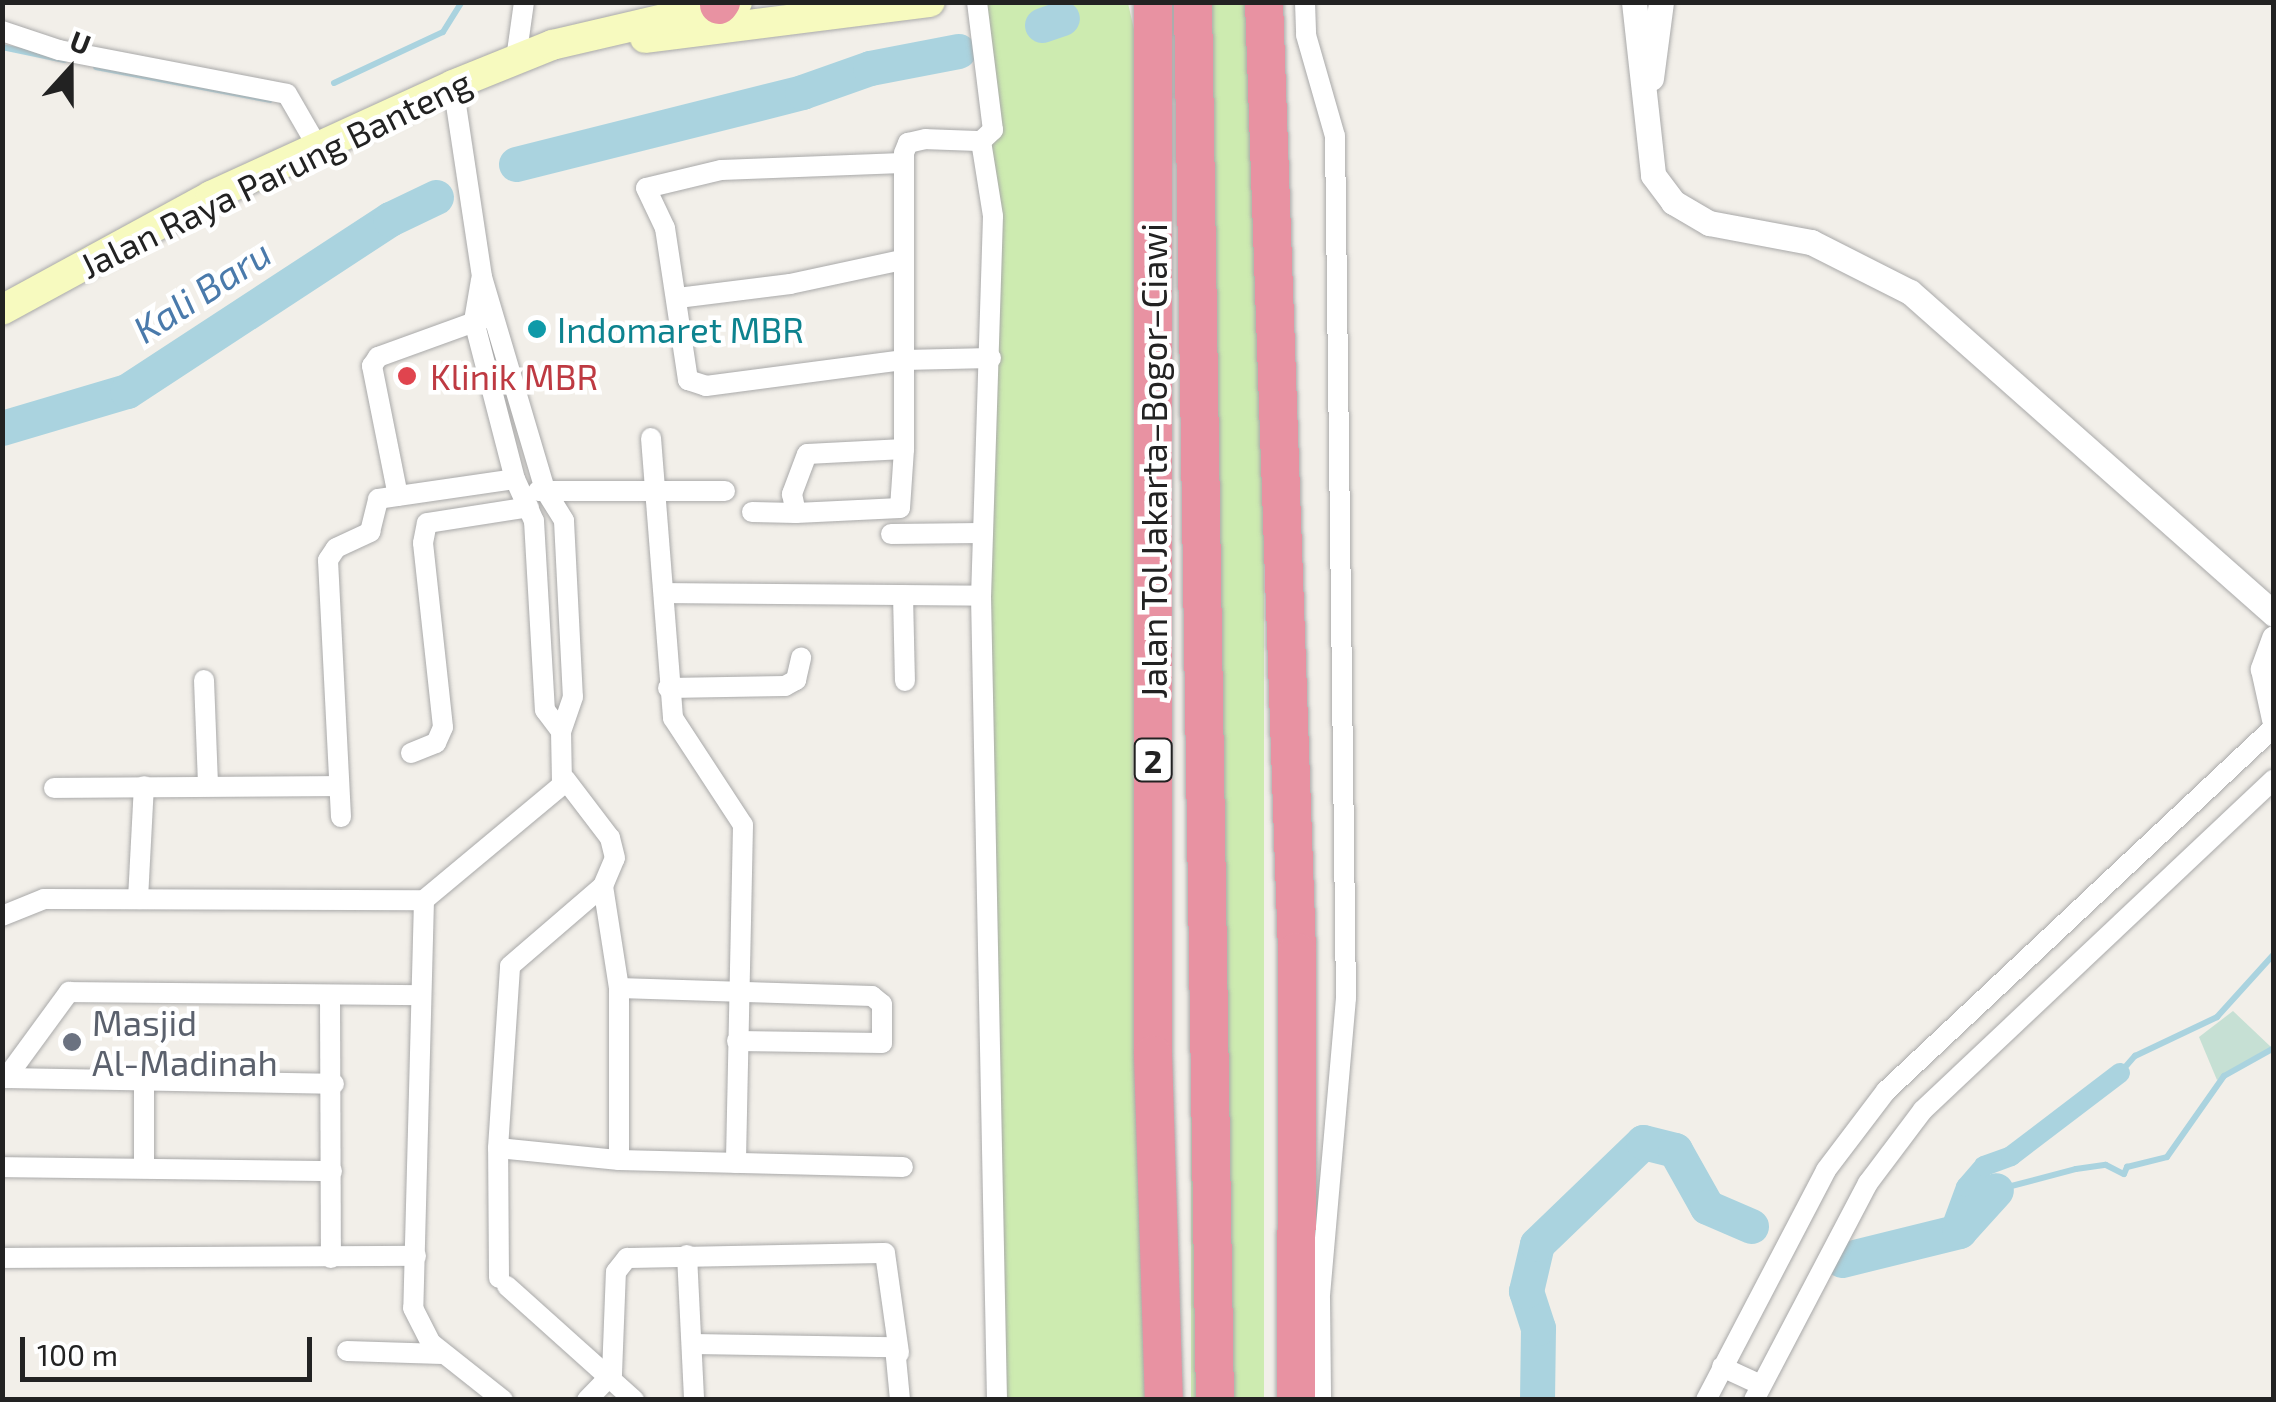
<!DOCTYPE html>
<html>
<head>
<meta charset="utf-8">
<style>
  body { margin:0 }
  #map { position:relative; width:2276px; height:1402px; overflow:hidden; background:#f2efe9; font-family:"Exo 2",sans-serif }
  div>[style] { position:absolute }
  .grass>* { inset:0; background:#cdebb0; transform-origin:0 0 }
  .wetland>* { inset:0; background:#c6e0d4 }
  .stream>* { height:6px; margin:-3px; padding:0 3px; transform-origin:3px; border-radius:3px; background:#aad3df }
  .canal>* { height:20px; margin:-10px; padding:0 10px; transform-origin:10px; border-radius:10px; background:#aad3df }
  .river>* { height:35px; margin:-17.5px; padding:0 17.5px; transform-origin:17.5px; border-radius:17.5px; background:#aad3df }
  .roads { filter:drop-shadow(0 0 2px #a9a9a9) drop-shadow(0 0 2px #a9a9a9) }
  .minor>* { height:20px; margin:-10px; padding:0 10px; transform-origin:10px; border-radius:10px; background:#fff }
  .tertiary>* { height:25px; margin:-12.5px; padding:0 12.5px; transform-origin:12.5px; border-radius:12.5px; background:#fff }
  .secondary>* { height:30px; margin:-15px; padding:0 15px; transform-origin:15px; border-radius:15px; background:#f7fabf }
  .motorway>* { height:38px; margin:-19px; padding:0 19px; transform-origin:19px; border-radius:19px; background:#e892a2 }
  .dots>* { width:28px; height:28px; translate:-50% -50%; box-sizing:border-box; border:5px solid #fff; border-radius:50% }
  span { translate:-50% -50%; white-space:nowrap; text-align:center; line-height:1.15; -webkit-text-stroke:9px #fff; paint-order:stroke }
  .shield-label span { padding:2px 8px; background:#fff; border:2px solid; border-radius:8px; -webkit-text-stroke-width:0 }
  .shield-label { font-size:32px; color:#222; font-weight:700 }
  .street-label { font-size:35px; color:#222 }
  .culture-label { font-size:35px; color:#0d838f }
  .left { translate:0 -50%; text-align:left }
  .health-label { font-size:35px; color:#be3a42 }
  .worship-label { font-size:35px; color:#5b616d }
  .water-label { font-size:38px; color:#4a7aab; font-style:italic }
  .frame { position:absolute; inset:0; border:5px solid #222; pointer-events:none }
  .north { position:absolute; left:20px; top:20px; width:100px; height:100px; -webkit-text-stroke:8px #fff; paint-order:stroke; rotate:21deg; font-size:28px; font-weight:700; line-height:40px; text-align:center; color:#222 }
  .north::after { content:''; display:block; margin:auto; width:35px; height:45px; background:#222; clip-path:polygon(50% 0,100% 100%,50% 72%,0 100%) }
  .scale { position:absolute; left:20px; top:1337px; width:292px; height:45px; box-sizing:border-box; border:5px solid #222; border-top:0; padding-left:12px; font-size:30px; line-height:35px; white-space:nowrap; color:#222; -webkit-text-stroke:8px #fff; paint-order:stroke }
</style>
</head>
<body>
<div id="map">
  <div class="grass">
    <div style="clip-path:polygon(977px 3px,1128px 3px,1154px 119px,1164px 1399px,999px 1399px,981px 533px,991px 358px,983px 165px,993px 130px)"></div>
    <div style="left:1191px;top:3px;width:73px;height:1396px"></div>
  </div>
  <div class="wetland">
    <div style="clip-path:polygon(2233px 1011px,2271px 1047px,2217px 1080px,2199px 1037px)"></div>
  </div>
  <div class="stream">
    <div style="left:2px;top:47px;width:64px;rotate:11.7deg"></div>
    <div style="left:96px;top:67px;width:177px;rotate:10.7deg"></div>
    <div style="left:334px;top:83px;width:120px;rotate:-25.1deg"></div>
    <div style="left:443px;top:32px;width:36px;rotate:-58deg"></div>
    <div style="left:2120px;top:1073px;width:23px;rotate:-49deg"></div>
    <div style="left:2135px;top:1056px;width:91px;rotate:-25.4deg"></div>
    <div style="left:2217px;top:1017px;width:85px;rotate:-47.9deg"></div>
    <div style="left:1996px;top:1190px;width:83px;rotate:-14.7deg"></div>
    <div style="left:2076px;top:1169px;width:30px;rotate:-8deg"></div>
    <div style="left:2106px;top:1165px;width:20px;rotate:27deg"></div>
    <div style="left:2124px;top:1174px;width:8px;rotate:-67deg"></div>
    <div style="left:2127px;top:1167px;width:41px;rotate:-14deg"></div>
    <div style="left:2167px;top:1157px;width:99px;rotate:-54.9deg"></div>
    <div style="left:2224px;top:1076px;width:57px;rotate:-29.2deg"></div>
  </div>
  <div class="canal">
    <div style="left:1948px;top:1236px;width:52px;rotate:-69.8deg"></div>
    <div style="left:1966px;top:1187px;width:28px;rotate:-49deg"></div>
    <div style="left:1984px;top:1166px;width:29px;rotate:-20deg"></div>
    <div style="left:2011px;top:1156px;width:137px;rotate:-37.3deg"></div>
  </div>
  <div class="river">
    <div style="left:1042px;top:25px;width:21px;rotate:-19deg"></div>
    <div style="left:516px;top:164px;width:295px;rotate:-14.1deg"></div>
    <div style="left:802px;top:92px;width:72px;rotate:-19.4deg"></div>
    <div style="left:870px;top:68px;width:90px;rotate:-10.9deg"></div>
    <div style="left:2px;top:428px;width:130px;rotate:-16.5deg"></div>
    <div style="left:127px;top:391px;width:314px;rotate:-33.2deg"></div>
    <div style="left:390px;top:219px;width:51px;rotate:-25.6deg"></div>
    <div style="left:1842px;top:1260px;width:121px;rotate:-13.9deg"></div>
    <div style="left:1959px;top:1231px;width:55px;rotate:-47.9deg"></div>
    <div style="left:1537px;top:1400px;width:72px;rotate:-89.2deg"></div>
    <div style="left:1538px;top:1328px;width:39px;rotate:-108deg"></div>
    <div style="left:1526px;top:1291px;width:48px;rotate:-76.8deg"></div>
    <div style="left:1537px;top:1244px;width:147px;rotate:-43.9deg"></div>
    <div style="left:1643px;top:1142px;width:33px;rotate:14deg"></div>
    <div style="left:1675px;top:1150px;width:65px;rotate:60.7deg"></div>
    <div style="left:1707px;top:1207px;width:48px;rotate:23.4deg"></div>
  </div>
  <div class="roads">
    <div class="minor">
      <div style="left:977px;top:2px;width:129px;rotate:82.9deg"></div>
      <div style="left:993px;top:130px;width:16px;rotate:137deg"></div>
      <div style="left:981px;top:141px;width:76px;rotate:80.9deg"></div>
      <div style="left:993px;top:216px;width:380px;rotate:91.8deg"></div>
      <div style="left:981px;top:596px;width:804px;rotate:88.86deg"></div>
      <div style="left:1305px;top:2px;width:33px;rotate:88deg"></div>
      <div style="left:1306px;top:35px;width:105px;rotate:74deg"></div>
      <div style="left:1335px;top:136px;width:862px;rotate:89.27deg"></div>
      <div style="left:1346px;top:998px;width:301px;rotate:95deg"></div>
      <div style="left:1320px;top:1298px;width:102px;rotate:89.4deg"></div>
      <div style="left:2px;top:31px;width:60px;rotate:18.4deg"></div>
      <div style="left:59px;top:50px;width:232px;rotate:10.9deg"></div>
      <div style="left:287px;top:94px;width:60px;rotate:60deg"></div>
      <div style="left:516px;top:59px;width:58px;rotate:-82deg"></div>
      <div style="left:453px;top:85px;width:194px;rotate:81.4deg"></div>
      <div style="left:482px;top:277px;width:222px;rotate:73.5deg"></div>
      <div style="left:545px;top:490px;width:36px;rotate:58deg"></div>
      <div style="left:564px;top:521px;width:176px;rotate:87.1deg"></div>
      <div style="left:573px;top:697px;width:36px;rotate:109deg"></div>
      <div style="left:561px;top:731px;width:54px;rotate:88.9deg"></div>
      <div style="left:562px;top:785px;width:180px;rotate:140.2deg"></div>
      <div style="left:424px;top:900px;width:408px;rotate:91.5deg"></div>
      <div style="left:413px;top:1308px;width:39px;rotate:63deg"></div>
      <div style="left:431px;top:1343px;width:92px;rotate:38.4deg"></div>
      <div style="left:902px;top:163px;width:181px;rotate:177.8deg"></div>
      <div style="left:721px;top:170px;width:77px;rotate:166.5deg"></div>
      <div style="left:646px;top:188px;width:44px;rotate:64.6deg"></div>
      <div style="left:665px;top:228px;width:154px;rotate:81.4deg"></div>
      <div style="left:688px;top:380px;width:19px;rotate:18deg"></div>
      <div style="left:706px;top:386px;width:200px;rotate:-7.5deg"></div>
      <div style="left:904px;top:360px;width:87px;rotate:-1.3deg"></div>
      <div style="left:481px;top:280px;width:42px;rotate:99.7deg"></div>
      <div style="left:474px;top:321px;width:163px;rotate:75.5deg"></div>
      <div style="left:515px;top:479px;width:46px;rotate:65.7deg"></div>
      <div style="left:534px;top:521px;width:189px;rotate:86.7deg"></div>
      <div style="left:545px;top:710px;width:26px;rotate:53deg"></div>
      <div style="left:678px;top:298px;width:113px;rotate:-7.1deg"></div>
      <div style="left:790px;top:284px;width:115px;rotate:-12.1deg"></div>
      <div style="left:651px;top:438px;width:281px;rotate:85.5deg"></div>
      <div style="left:673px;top:718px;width:128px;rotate:56.8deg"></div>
      <div style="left:743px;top:825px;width:338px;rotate:91.2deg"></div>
      <div style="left:904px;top:449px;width:97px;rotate:177deg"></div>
      <div style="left:807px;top:454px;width:43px;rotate:110.6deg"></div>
      <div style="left:792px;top:494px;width:19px;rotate:78deg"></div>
      <div style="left:796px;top:513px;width:104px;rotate:-2.8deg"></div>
      <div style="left:900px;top:508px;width:59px;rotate:-86.1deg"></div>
      <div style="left:904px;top:449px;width:296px;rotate:-90deg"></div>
      <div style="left:904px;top:153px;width:11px;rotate:-68deg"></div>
      <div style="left:908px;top:143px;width:18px;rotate:-13deg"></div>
      <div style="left:926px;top:139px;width:55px;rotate:2.1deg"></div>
      <div style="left:538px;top:491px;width:187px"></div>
      <div style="left:398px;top:496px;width:133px;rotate:-101.3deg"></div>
      <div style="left:372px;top:366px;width:11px;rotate:-56deg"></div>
      <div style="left:378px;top:357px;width:115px;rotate:-19.9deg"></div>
      <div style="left:752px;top:512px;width:44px;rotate:1.3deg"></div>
      <div style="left:891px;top:534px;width:90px;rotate:-0.6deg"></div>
      <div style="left:666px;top:593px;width:315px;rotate:0.5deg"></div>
      <div style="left:903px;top:595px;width:86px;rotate:88.7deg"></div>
      <div style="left:204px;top:680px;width:105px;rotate:87.8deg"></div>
      <div style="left:668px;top:688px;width:117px;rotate:-1deg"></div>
      <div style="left:785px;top:686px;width:13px;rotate:-29deg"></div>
      <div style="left:796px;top:680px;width:23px;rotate:-77deg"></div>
      <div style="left:411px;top:753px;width:27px;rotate:-22deg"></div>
      <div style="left:436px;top:743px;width:17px;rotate:-66deg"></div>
      <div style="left:443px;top:727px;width:185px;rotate:-96.2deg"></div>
      <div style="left:423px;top:543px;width:20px;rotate:-79deg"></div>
      <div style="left:427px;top:523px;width:103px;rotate:-8.9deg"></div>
      <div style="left:54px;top:788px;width:284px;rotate:-0.4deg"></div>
      <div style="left:341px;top:817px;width:257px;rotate:-92.9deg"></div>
      <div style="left:328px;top:560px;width:14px;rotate:-56deg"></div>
      <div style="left:336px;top:548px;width:38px;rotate:-25deg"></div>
      <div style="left:370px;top:532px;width:34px;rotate:-76deg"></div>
      <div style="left:378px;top:499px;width:138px;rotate:-8.3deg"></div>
      <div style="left:603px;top:886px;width:103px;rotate:81.1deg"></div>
      <div style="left:619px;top:988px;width:172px;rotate:90deg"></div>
      <div style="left:138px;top:899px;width:113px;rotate:-87deg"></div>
      <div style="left:2px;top:916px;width:45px;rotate:-22deg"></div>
      <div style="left:44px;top:899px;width:380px;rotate:0.2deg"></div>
      <div style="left:619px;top:988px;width:253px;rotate:1.8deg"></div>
      <div style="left:872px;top:996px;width:13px;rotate:39deg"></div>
      <div style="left:882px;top:1004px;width:39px;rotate:90deg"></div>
      <div style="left:882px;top:1043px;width:145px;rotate:-179.2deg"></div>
      <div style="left:330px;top:996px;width:262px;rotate:89.8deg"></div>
      <div style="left:2px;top:1078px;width:332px;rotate:1deg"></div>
      <div style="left:6px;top:1078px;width:107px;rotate:-53.8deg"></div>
      <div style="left:69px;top:992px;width:349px;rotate:0.5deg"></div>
      <div style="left:144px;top:1082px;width:85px;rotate:90deg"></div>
      <div style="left:498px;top:1148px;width:122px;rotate:5.7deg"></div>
      <div style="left:619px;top:1160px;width:284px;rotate:1.4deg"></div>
      <div style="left:2px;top:1167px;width:330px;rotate:0.7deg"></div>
      <div style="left:687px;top:1255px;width:145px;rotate:87.2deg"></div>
      <div style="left:2px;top:1258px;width:414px;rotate:-0.3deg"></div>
      <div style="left:499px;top:1278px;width:130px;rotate:-90.4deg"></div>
      <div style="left:498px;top:1148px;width:182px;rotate:-86.2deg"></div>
      <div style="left:510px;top:966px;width:123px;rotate:-40.7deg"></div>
      <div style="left:603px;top:886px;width:30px;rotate:-67deg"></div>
      <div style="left:615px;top:858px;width:21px;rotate:-104deg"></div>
      <div style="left:610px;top:838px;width:74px;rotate:-127.3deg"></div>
      <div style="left:507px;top:1286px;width:171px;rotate:41.9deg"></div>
      <div style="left:693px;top:1344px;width:202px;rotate:0.9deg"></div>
      <div style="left:895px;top:1347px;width:53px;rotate:84.6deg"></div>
      <div style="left:347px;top:1351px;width:95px;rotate:1.8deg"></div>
      <div style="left:1722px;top:1367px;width:43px;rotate:24.8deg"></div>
      <div style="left:587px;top:1400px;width:36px;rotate:-46deg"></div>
      <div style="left:612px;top:1374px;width:102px;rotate:-87.8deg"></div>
      <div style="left:616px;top:1272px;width:18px;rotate:-52deg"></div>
      <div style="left:627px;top:1258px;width:258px;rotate:-1.1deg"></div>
      <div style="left:885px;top:1253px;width:101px;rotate:82deg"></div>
      <div style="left:1706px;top:1400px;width:259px;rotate:-62.4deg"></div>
      <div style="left:1826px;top:1170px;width:99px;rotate:-52.8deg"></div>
      <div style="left:1886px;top:1091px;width:532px;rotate:-43.17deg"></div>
      <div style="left:1754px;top:1400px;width:245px;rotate:-62.3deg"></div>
      <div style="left:1868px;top:1183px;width:91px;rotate:-53deg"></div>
      <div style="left:1923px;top:1110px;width:482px;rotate:-43.3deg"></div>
    </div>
    <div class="tertiary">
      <div style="left:1634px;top:2px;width:174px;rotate:83.7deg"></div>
      <div style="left:1653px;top:175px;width:34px;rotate:53deg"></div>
      <div style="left:1673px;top:202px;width:42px;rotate:30.3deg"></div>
      <div style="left:1709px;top:223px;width:104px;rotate:10.6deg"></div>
      <div style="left:1811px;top:242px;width:111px;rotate:26.8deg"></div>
      <div style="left:1910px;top:292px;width:486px;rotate:41.5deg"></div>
      <div style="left:1651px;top:78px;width:77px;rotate:-82.5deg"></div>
      <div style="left:2274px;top:638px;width:33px;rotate:110deg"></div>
      <div style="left:2263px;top:669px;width:51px;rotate:77.6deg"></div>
    </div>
    <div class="secondary">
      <div style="left:645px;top:38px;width:287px;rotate:-7.2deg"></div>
      <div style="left:2px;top:310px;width:238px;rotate:-28.6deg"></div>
      <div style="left:211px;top:196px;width:266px;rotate:-24.6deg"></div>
      <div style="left:453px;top:85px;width:107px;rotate:-22deg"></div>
      <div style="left:552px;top:45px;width:190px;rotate:-13.1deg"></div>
    </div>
    <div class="motorway">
      <div style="left:1153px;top:2px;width:1053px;rotate:90deg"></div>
      <div style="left:1153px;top:1055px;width:345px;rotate:88.2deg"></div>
      <div style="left:1193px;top:2px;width:1398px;rotate:89.1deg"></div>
      <div style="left:1264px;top:2px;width:951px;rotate:88.01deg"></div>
      <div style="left:1297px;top:952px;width:448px;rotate:90.1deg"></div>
      <div style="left:719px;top:5px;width:4px;rotate:-56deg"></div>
    </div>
  </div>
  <div class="dots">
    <div style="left:537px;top:329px;background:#0f9aa8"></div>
    <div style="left:407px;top:376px;background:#e0444e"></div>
    <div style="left:72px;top:1042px;background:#6b7280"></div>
  </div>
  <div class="shield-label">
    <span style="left:1153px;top:760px">2</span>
  </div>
  <div class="street-label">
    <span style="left:275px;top:173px;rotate:-26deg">Jalan Raya Parung Banteng</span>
    <span style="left:1153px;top:461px;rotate:-90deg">Jalan Tol Jakarta–Bogor–Ciawi</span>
  </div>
  <div class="culture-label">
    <span class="left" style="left:557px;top:329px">Indomaret MBR</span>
  </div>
  <div class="health-label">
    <span class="left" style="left:430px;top:376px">Klinik MBR</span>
  </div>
  <div class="worship-label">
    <span class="left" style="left:92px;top:1042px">Masjid<br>Al-Madinah</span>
  </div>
  <div class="water-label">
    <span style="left:202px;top:291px;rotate:-33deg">Kali Baru</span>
  </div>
  <div class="frame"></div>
  <div class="north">U</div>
  <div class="scale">100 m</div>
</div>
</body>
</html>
